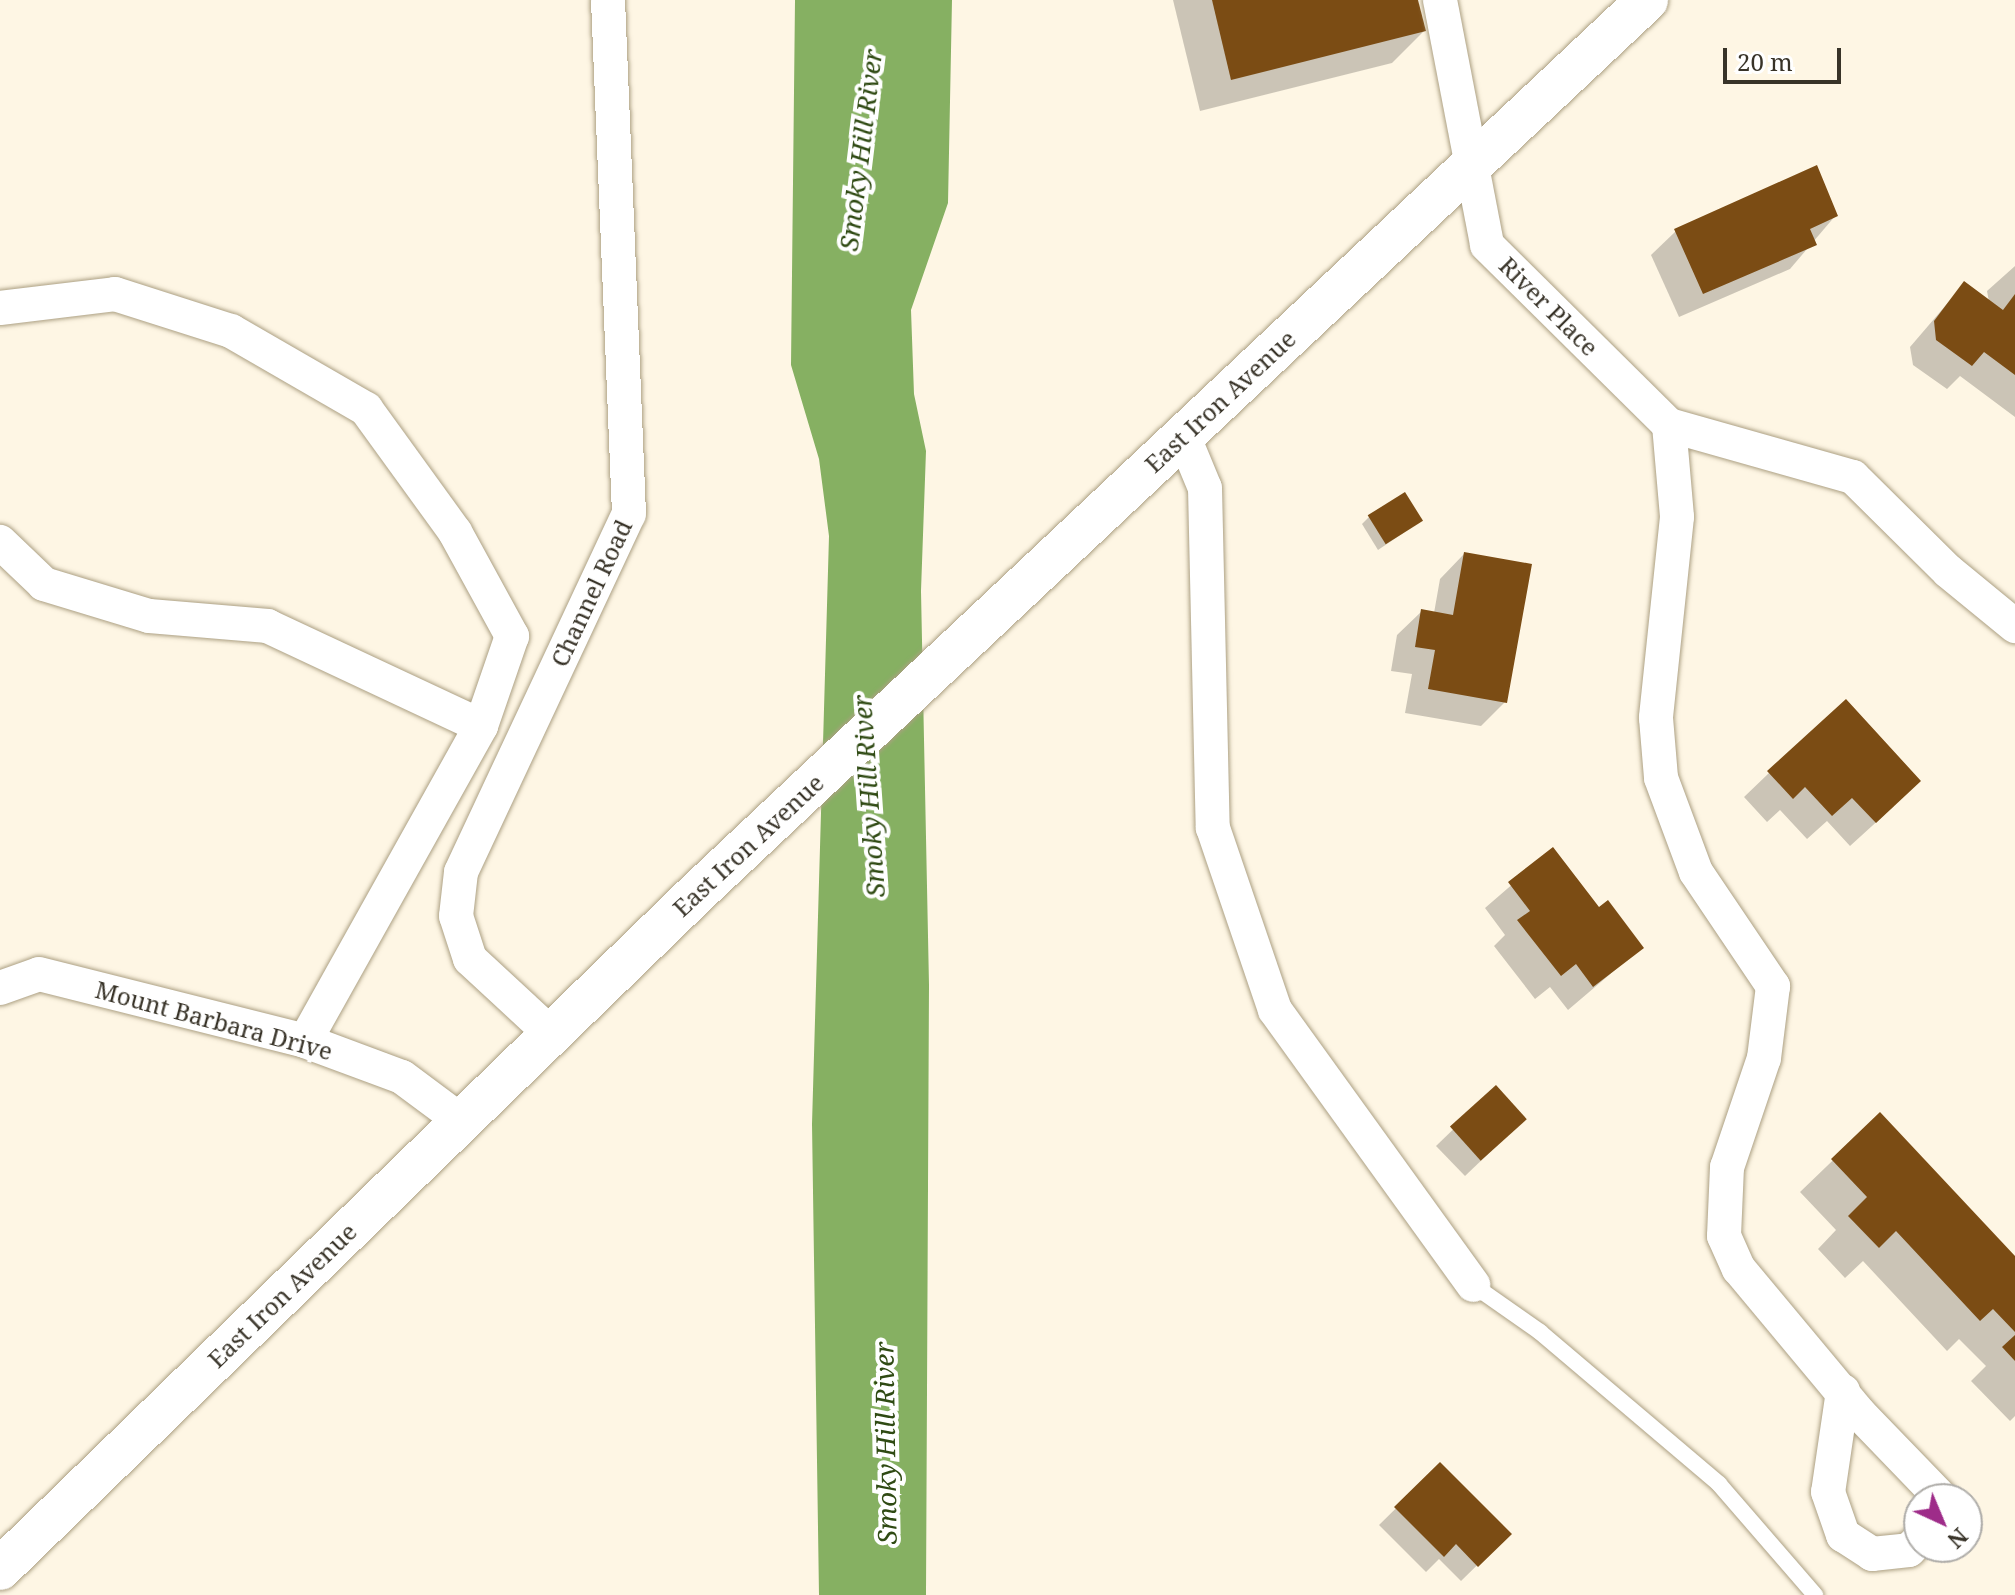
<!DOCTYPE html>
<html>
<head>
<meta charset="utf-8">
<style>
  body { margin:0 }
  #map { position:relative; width:2015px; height:1595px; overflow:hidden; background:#fef6e4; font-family:"Noto Serif",serif }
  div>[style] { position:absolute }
  .water>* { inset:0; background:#86b062 }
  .shadow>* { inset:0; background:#0003 }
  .building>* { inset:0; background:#7b4c14; transform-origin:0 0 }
  .roads { filter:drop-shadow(0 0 2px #aca083) drop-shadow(0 0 2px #aca083) }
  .service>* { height:16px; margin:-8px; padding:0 8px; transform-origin:8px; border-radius:8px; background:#fff }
  .minor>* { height:34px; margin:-17px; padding:0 17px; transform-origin:17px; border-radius:17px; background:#fff }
  .tertiary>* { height:42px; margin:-21px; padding:0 21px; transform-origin:21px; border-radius:21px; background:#fff }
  span { translate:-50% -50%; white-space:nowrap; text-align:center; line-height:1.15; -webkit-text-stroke:8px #fff; paint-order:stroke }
  .street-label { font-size:24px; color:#383328 }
  .water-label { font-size:26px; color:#2f4a13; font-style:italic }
  .north { position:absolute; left:1903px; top:1483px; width:80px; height:80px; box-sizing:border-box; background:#fff; border:2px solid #afada9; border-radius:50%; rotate:136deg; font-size:22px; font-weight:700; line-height:32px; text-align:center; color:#383328 }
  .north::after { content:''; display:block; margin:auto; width:28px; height:36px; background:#9e2c89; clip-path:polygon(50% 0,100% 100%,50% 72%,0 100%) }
  .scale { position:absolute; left:1723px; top:48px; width:118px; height:36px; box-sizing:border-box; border:4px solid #383328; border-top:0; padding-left:10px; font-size:24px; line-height:28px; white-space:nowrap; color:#383328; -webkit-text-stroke:6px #fff; paint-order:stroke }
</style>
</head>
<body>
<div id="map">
  <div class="water">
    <div style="clip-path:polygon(795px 0,952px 0,948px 203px,911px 310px,914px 394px,926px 451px,921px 591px,929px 985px,926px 1595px,819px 1595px,812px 1124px,829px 536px,819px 459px,791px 365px)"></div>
  </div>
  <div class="shadow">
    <div style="clip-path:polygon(1173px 0,1416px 0,1424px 31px,1392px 63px,1200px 111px)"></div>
    <div style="clip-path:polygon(1836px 215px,1790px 269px,1679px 317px,1651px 255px,1676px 231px)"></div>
    <div style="clip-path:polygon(2015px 266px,2015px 417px,1960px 376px,1947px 389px,1913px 365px,1910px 347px,1964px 284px,1989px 302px,1987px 291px)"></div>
    <div style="clip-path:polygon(1369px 517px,1421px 521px,1378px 550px,1362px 524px)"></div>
    <div style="clip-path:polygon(1464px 554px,1505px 702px,1481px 726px,1405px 713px,1412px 674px,1391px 671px,1397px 635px,1422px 611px,1434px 613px,1440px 579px)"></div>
    <div style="clip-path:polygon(1769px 773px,1894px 806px,1850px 846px,1827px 821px,1807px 839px,1780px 810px,1767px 822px,1744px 797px)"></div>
    <div style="clip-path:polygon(1552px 850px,1598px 910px,1642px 947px,1568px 1010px,1550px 987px,1535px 999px,1494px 946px,1505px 935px,1485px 908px)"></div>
    <div style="clip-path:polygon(1496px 1088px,1508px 1135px,1465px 1176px,1436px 1146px)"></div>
    <div style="clip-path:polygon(1880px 1115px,2015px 1259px,2015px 1416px,2010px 1421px,1971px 1381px,1986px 1366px,1959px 1339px,1947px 1351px,1863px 1261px,1845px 1278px,1818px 1249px,1836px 1230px,1800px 1192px)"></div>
    <div style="clip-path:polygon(1440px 1465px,1509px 1534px,1461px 1581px,1439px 1559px,1426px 1572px,1379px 1525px)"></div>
  </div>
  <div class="building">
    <div style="clip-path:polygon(1212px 0,1418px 0,1426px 31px,1231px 80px)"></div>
    <div style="clip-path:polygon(1817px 165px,1838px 216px,1810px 229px,1817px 245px,1703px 294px,1674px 229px)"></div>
    <div style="clip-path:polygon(1964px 281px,2003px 310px,2015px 294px,2015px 375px,1984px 352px,1972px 366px,1936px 340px,1934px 321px)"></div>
    <div style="left:1405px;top:492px;width:34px;height:44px;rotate:58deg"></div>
    <div style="clip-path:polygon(1464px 552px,1532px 564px,1507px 703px,1428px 689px,1435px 650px,1415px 647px,1421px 609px,1453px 615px)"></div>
    <div style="clip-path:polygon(1846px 699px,1921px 781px,1876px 823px,1852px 798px,1832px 816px,1805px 787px,1793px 799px,1767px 771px)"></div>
    <div style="clip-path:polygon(1553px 847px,1599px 907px,1608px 900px,1644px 948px,1593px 987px,1576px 964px,1561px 976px,1517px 920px,1530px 911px,1508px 882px)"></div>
    <div style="left:1496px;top:1085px;width:46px;height:62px;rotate:48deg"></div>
    <div style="clip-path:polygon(1880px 1112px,2015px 1256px,2015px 1332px,1993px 1309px,1980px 1321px,1896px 1231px,1879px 1248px,1848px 1216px,1867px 1197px,1831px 1159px)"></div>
    <div style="clip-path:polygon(2015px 1335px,2015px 1361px,2002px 1347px)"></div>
    <div style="clip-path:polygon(1440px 1462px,1512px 1534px,1478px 1567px,1456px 1544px,1444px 1557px,1394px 1507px)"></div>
  </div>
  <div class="roads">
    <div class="service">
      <div style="left:1473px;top:1285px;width:82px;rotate:35deg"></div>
      <div style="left:1540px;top:1332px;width:235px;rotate:40.3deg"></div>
      <div style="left:1719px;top:1484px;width:147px;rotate:49.1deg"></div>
    </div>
    <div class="minor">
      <div style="left:1440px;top:0;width:249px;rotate:79.1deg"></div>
      <div style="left:1487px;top:245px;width:256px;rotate:44.7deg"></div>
      <div style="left:0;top:308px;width:116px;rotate:-6.9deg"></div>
      <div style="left:115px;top:294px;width:122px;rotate:17.7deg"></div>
      <div style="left:231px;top:331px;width:156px;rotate:30deg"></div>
      <div style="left:366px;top:409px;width:152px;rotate:54.1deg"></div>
      <div style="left:455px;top:532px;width:119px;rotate:61.3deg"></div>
      <div style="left:512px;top:636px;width:95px;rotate:109deg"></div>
      <div style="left:481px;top:726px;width:235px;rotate:-154.9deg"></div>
      <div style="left:268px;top:626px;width:119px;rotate:-175.2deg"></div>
      <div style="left:149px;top:616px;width:110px;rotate:-163.1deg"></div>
      <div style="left:44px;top:584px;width:61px;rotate:-136.3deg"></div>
      <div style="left:1669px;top:425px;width:92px;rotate:85deg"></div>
      <div style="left:1677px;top:517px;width:202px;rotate:96deg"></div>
      <div style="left:1656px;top:718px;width:60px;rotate:85.2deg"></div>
      <div style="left:1661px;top:778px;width:100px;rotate:69.6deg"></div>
      <div style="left:1696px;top:872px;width:138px;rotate:56deg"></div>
      <div style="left:1773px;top:986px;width:73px;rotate:97.1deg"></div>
      <div style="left:1764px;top:1058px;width:115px;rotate:108.7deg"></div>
      <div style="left:1727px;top:1167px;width:69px;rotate:92.5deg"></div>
      <div style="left:1724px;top:1236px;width:36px;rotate:66deg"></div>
      <div style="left:1739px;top:1269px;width:187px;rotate:50.2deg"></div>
      <div style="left:1859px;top:1413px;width:120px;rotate:46deg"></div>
      <div style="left:1669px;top:425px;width:191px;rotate:15.8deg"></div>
      <div style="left:1853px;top:477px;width:134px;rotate:44.7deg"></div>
      <div style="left:1948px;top:571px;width:87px;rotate:39.4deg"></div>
      <div style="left:1183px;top:435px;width:57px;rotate:67.5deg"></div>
      <div style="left:1205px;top:488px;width:340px;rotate:88.7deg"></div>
      <div style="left:1213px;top:828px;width:192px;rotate:71.2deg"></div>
      <div style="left:1275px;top:1010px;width:339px;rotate:54.2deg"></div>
      <div style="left:0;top:988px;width:41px;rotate:-19.7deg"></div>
      <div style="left:39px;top:974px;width:274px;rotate:14.1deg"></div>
      <div style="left:305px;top:1041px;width:103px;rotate:20.4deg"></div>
      <div style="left:402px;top:1077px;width:74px;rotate:36.7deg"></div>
      <div style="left:550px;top:1033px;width:109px;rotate:-137.2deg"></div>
      <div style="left:470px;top:959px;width:45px;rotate:-108deg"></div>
      <div style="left:456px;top:916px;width:44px;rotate:-83.5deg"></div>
      <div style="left:461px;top:872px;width:395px;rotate:-64.9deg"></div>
      <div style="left:629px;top:514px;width:514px;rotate:-92.34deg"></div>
      <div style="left:305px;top:1041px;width:361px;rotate:-60.8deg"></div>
      <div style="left:1843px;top:1391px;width:102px;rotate:98.4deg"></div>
      <div style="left:1828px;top:1492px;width:46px;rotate:70.8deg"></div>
      <div style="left:1843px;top:1535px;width:35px;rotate:33deg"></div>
      <div style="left:1872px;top:1554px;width:37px;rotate:-6deg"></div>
      <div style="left:1909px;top:1550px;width:14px;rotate:-45deg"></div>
    </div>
    <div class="tertiary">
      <div style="left:0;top:1569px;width:974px;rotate:-44.13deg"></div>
      <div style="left:699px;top:891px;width:1301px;rotate:-43.22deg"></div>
    </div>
  </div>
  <div class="street-label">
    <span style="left:1549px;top:306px;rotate:45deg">River Place</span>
    <span style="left:1220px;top:401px;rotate:-43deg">East Iron Avenue</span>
    <span style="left:591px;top:593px;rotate:-65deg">Channel Road</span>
    <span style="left:748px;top:845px;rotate:-43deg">East Iron Avenue</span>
    <span style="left:214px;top:1020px;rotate:15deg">Mount Barbara Drive</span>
    <span style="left:282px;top:1295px;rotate:-44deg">East Iron Avenue</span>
  </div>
  <div class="water-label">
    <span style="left:861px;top:150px;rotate:-83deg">Smoky Hill River</span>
    <span style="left:869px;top:796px;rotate:-94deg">Smoky Hill River</span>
    <span style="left:886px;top:1443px;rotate:-91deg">Smoky Hill River</span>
  </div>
  <div class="north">N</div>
  <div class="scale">20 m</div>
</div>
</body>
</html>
